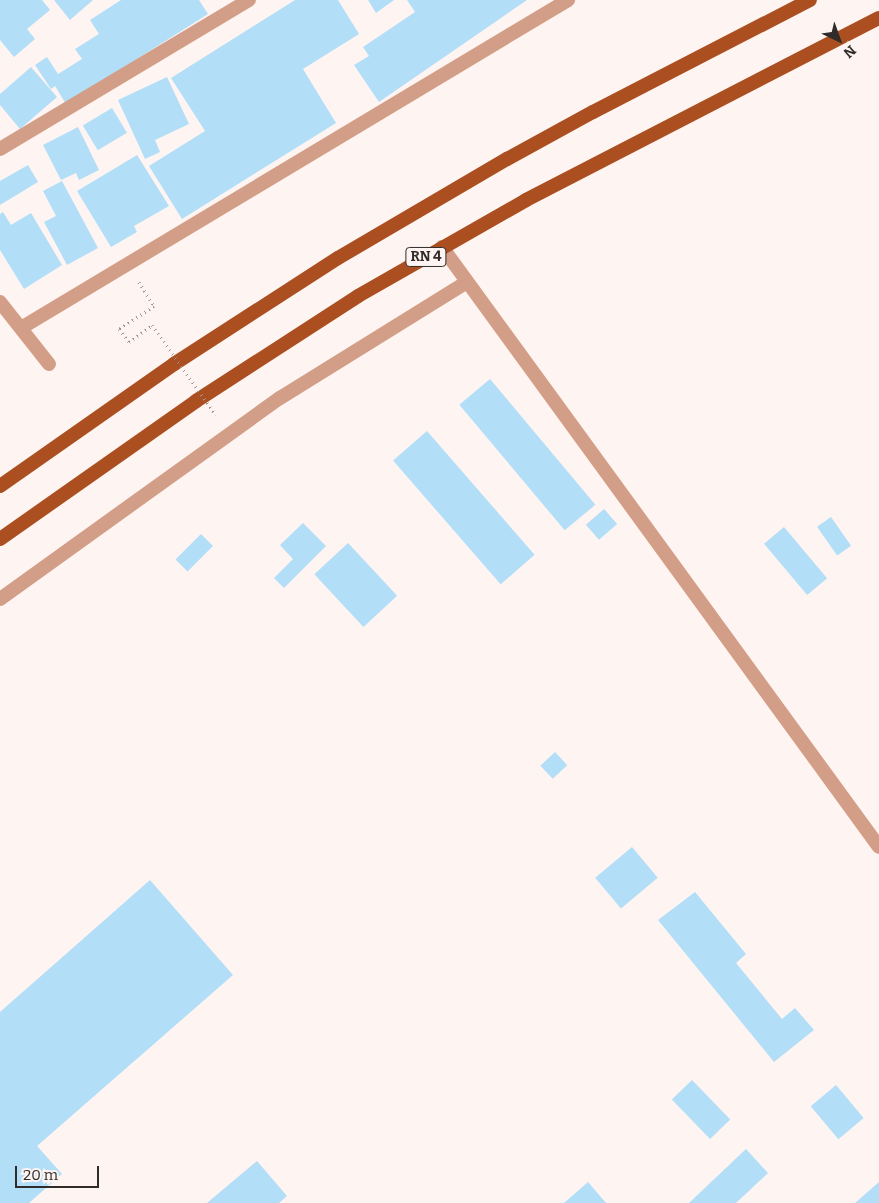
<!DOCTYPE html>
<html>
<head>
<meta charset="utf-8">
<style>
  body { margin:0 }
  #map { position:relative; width:879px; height:1203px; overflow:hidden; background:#fef4f1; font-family:Bitter,serif }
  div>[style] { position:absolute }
  .building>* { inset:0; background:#b2def8; transform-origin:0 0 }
  .path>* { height:3px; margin-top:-1.5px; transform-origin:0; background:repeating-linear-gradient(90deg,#9b9492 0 1px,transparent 0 5px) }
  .minor>* { height:14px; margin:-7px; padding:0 7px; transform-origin:7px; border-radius:7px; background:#d39e87 }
  .primary>* { height:14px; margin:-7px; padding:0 7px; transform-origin:7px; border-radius:7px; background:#ab4f21 }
  .path-bridge>* { height:3px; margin-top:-1.5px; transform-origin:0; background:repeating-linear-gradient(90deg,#9b9492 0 1px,transparent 0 5px) }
  span { translate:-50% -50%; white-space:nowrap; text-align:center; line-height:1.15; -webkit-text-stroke:4px #fef4f1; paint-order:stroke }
  .shield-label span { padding:1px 4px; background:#fef4f1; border:1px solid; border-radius:4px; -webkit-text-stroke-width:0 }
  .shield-label { font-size:14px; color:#302c2a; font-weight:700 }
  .north { position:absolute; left:814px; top:15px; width:50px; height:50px; -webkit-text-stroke:4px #fef4f1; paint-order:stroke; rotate:138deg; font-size:14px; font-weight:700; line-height:20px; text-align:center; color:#302c2a }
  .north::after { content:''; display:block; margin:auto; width:18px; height:22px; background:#302c2a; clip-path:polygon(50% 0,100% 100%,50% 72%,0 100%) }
  .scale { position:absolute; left:15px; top:1166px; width:84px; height:22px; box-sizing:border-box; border:2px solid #302c2a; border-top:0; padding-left:6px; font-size:15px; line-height:18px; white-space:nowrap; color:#302c2a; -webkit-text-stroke:4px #fef4f1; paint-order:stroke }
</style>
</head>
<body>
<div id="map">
  <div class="building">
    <div style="clip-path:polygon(0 0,42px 0,50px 10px,27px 29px,35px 39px,14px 57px,0 40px)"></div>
    <div style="clip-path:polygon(54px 0,93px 0,70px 20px)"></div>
    <div style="clip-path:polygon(121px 0,199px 0,208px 14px,66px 104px,55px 86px,51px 89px,35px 65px,47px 57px,58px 74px,82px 59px,75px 49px,99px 34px,90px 20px)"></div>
    <div style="clip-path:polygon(295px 0,338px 0,359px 34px,303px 69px,336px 123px,182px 219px,149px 166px,205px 131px,171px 78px)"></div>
    <div style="clip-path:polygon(368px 0,394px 0,376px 13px)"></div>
    <div style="clip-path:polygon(407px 0,527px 0,379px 102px,354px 65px,369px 56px,363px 47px,415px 12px)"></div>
    <div style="clip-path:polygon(31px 67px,57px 97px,20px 129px,0 105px,0 94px)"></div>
    <div style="clip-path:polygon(167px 77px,189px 124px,155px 140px,160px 152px,145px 159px,118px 100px)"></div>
    <div style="left:112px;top:108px;width:29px;height:34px;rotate:59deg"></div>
    <div style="clip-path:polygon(78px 127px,99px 170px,79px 180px,76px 173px,61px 180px,43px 145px)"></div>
    <div style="clip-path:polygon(137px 155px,169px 206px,134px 226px,137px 232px,111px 247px,77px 191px)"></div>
    <div style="clip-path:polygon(28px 165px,38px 182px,0 205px,0 181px)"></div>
    <div style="clip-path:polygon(62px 181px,98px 248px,67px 265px,44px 222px,56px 216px,43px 191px)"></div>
    <div style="clip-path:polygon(3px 212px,11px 225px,31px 213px,62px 265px,24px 289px,0 250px,0 214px)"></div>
    <div style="left:490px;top:379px;width:164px;height:40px;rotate:50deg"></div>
    <div style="left:427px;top:431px;width:164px;height:45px;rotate:49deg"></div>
    <div style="left:604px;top:509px;width:20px;height:24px;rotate:49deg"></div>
    <div style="left:831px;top:517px;width:35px;height:17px;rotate:55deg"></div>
    <div style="clip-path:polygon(303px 523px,326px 546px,284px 588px,274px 578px,293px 559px,280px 545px)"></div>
    <div style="left:784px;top:527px;width:67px;height:26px;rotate:50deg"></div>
    <div style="left:201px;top:534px;width:17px;height:36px;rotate:45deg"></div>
    <div style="left:348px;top:543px;width:72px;height:46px;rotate:47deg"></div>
    <div style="left:555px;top:752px;width:18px;height:20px;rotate:47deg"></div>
    <div style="left:632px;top:847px;width:40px;height:48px;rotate:50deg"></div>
    <div style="clip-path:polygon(150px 880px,233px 975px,37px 1146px,62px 1174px,29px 1203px,0 1203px,0 1012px)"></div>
    <div style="clip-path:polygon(695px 892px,746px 954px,736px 963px,782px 1019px,795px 1008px,814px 1030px,774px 1062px,658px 920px)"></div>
    <div style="left:692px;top:1080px;width:55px;height:28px;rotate:46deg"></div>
    <div style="left:836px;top:1085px;width:43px;height:33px;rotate:50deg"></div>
    <div style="clip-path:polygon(746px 1149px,768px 1173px,736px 1203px,689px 1203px)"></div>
    <div style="clip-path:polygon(257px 1161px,287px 1196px,279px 1203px,207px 1203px)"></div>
    <div style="clip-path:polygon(588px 1182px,606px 1203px,564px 1203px)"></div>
    <div style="clip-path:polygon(879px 1182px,879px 1203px,855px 1203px)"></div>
  </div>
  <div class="path">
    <div style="left:139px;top:282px;width:28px;rotate:58deg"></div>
    <div style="left:154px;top:306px;width:42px;rotate:146.7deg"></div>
    <div style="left:119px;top:329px;width:16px;rotate:52deg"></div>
    <div style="left:129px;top:342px;width:29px;rotate:-36deg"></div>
  </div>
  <div class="minor">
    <div style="left:0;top:149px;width:290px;rotate:-30.9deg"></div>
    <div style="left:442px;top:247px;width:742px;rotate:53.93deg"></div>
    <div style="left:0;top:302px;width:79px;rotate:51.7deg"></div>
    <div style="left:21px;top:328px;width:638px;rotate:-30.95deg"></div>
    <div style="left:0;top:599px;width:345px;rotate:-35.7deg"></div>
    <div style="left:280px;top:398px;width:220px;rotate:-31.8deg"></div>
  </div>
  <div class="primary">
    <div style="left:0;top:486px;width:213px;rotate:-35deg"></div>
    <div style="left:174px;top:364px;width:195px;rotate:-32.9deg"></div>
    <div style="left:338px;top:258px;width:196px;rotate:-30.4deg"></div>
    <div style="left:507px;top:159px;width:98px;rotate:-28.7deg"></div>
    <div style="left:593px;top:112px;width:244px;rotate:-27.3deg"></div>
    <div style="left:0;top:539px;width:240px;rotate:-35.1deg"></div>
    <div style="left:196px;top:401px;width:193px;rotate:-32.9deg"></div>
    <div style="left:358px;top:296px;width:193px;rotate:-29.7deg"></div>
    <div style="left:526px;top:200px;width:397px;rotate:-27.3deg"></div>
  </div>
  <div class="path-bridge">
    <div style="left:152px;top:325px;width:110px;rotate:54.6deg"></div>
  </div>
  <div class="shield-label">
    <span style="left:426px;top:257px">RN 4</span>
  </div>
  <div class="north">N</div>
  <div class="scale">20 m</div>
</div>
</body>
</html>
